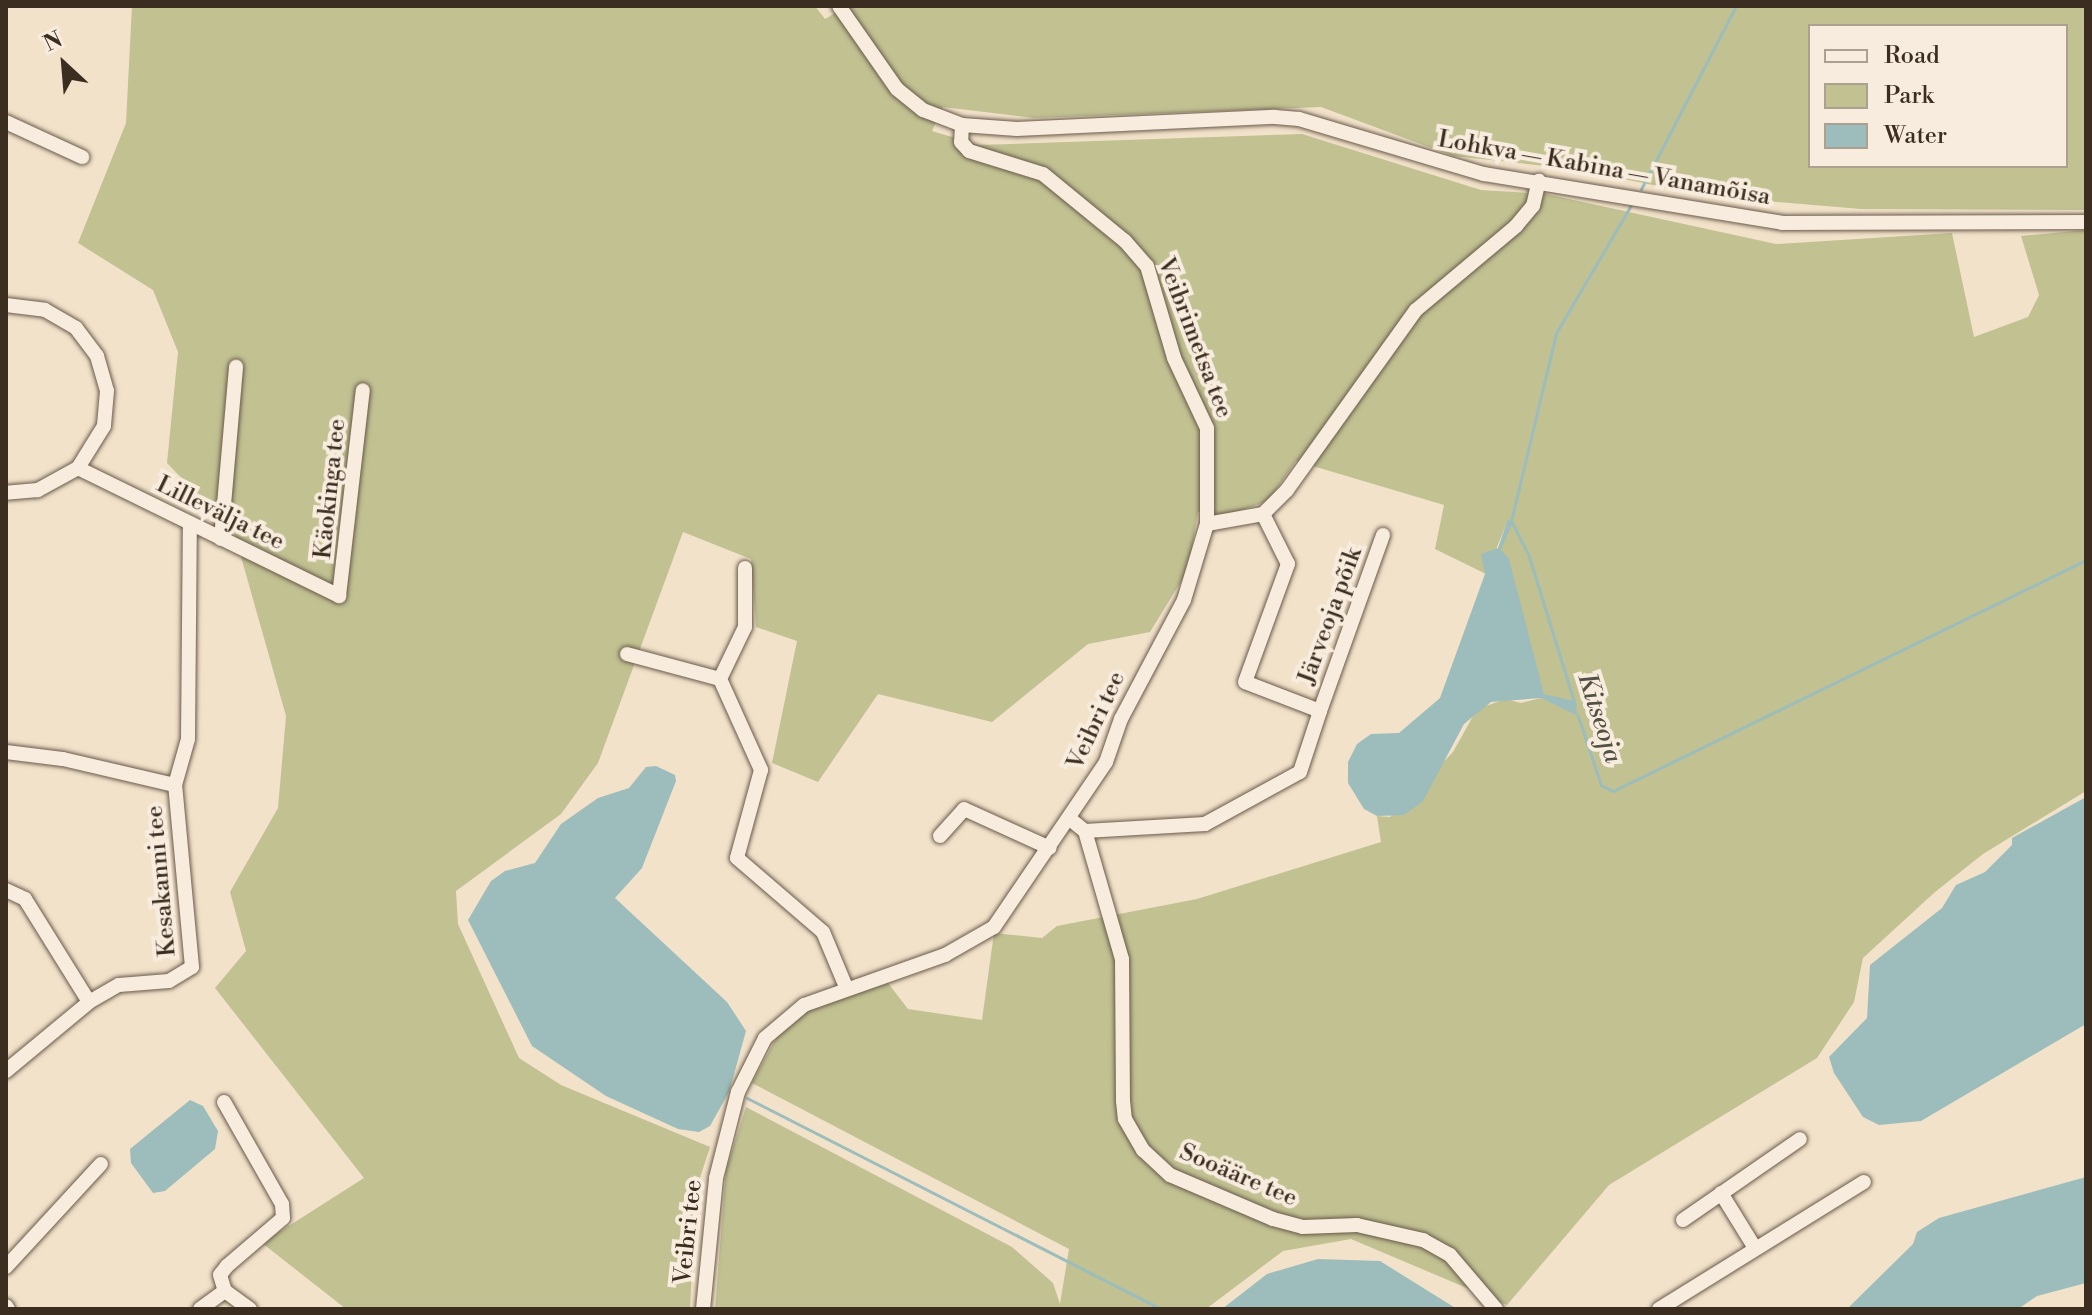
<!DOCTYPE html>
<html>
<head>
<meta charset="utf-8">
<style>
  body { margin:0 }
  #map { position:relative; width:2092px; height:1315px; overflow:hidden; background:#f2e2ca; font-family:"Libre Bodoni",serif }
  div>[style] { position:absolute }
  .green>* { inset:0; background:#c1c192 }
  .water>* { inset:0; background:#9cbdbb }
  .stream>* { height:3px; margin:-1.5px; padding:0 1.5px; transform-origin:1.5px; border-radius:1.5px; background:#9cbdbb }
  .roads { filter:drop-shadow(0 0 2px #695a4a) drop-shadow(0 0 2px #695a4a) }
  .minor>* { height:14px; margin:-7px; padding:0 7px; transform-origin:7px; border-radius:7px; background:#f7ecdd }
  span { translate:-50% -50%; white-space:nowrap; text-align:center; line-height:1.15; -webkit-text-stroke:8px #f7ecdd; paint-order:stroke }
  .street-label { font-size:24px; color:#3b2d1f }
  .water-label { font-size:26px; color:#535146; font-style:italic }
  .frame { position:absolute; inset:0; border:8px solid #3b2d1f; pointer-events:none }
  .legend { position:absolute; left:1808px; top:24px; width:260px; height:144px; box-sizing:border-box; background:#f7ecdd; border:2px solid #aca091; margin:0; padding:10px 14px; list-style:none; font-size:24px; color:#3b2d1f }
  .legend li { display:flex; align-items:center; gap:16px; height:40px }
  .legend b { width:40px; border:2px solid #aca091 }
  .north { position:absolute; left:24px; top:24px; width:80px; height:80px; -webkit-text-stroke:6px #f7ecdd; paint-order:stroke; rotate:334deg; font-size:22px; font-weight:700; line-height:32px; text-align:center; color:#3b2d1f }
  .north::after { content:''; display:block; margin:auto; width:28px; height:36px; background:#3b2d1f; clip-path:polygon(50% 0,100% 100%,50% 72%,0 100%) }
</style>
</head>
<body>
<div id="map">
  <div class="green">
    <div style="clip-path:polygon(evenodd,132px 6px,815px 6px,825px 19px,847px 6px,2086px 6px,2086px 210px,1861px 209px,1707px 196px,1574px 169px,1453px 156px,1321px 107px,1034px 118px,943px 107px,932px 131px,979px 145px,1302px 134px,1481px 190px,1546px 194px,1776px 244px,1952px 233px,1974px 337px,2028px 317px,2039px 295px,2021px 236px,2086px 230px,2086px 791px,1983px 854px,1935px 892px,1863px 958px,1854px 1002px,1817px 1058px,1609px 1185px,1507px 1305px,1351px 1239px,1283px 1251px,1206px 1309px,715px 1309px,726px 1170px,746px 1107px,1012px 1247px,1053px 1283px,1060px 1304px,1069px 1249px,752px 1083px,780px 1031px,801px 1010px,888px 983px,908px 1009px,982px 1020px,994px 933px,1042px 938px,1057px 926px,1197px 899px,1381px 842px,1377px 816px,1390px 817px,1453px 752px,1477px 709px,1506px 699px,1521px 703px,1541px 698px,1578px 715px,1565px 701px,1544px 694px,1501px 550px,1508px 520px,1486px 574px,1435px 549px,1444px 505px,1296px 461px,1268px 501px,1227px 515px,1198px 512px,1188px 570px,1150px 632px,1088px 644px,992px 722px,878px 694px,818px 782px,772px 763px,797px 641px,756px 627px,751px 559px,683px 532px,598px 763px,561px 814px,456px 891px,458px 924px,519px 1058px,561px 1085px,710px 1147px,696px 1190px,690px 1309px,346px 1309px,262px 1243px,364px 1178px,215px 988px,246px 951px,230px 892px,278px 808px,286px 716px,234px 532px,167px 463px,178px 352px,153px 290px,78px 243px,126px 123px,132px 6px,1810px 26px,2066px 26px,2066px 166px,1810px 166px,1810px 26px)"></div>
  </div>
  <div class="water">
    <div style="clip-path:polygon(1508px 519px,1512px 524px,1501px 550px,1509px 559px,1544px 694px,1574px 701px,1578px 716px,1541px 698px,1491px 702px,1464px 724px,1423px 801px,1404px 815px,1377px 816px,1364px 809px,1348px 783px,1348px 762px,1357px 744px,1371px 734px,1399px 733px,1440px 698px,1485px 574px,1481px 554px,1498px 548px)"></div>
    <div style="clip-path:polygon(656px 766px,675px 775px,676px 781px,642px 868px,615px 898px,727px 1002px,746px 1031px,729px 1092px,710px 1126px,699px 1132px,678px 1129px,606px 1096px,532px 1046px,468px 920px,491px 881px,505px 871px,535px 863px,561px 824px,598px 798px,629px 788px,646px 767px)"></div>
    <div style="clip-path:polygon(2086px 797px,2086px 1024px,1921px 1121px,1879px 1125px,1863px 1117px,1834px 1073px,1829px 1057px,1867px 1018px,1870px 965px,1942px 908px,1956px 885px,1985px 872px,2012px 845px,2012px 838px)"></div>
    <div style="clip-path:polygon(190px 1100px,203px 1106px,218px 1131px,215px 1149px,165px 1191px,153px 1193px,131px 1163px,130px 1149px)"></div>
    <div style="clip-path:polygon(2086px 1177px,2086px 1283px,2037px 1296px,2018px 1309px,1847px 1309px,1913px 1244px,1917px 1232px,1939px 1218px)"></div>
    <div style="clip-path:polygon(1318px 1259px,1380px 1261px,1457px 1309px,1222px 1309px,1267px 1274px)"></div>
  </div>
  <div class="stream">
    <div style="left:1641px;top:189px;width:206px;rotate:-62.6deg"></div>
    <div style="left:1575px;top:705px;width:156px;rotate:-107.2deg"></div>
    <div style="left:1529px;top:556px;width:39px;rotate:-117deg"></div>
    <div style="left:1511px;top:521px;width:193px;rotate:-76.5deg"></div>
    <div style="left:1556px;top:333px;width:148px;rotate:-59.6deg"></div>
    <div style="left:1578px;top:716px;width:73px;rotate:71.6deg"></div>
    <div style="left:1601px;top:785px;width:13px;rotate:27deg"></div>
    <div style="left:1613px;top:791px;width:526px;rotate:-26.03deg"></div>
    <div style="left:747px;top:1098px;width:465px;rotate:27deg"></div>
  </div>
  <div class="roads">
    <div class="minor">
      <div style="left:839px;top:6px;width:101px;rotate:55.1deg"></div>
      <div style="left:897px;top:89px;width:33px;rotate:39deg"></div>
      <div style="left:923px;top:110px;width:42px;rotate:21deg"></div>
      <div style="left:962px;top:125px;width:55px;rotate:4.2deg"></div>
      <div style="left:1017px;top:129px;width:258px;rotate:-2.7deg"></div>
      <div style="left:1275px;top:117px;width:24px;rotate:5deg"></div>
      <div style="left:1299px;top:119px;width:193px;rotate:16.6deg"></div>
      <div style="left:1484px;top:174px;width:302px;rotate:9.3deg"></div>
      <div style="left:1782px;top:223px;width:304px;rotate:-0.2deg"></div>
      <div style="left:6px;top:122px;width:84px;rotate:24.7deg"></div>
      <div style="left:962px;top:125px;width:17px;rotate:93deg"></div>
      <div style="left:961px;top:142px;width:12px;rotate:48deg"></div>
      <div style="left:969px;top:151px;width:77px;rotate:17.3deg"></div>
      <div style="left:1043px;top:174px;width:106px;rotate:39.3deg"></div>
      <div style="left:1125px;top:241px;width:33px;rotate:49deg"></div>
      <div style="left:1147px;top:266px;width:96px;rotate:73.6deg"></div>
      <div style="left:1174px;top:358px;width:77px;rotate:64.8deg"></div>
      <div style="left:1207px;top:428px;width:96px;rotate:90deg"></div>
      <div style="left:6px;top:305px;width:39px;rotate:7deg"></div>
      <div style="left:45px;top:310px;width:36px;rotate:30deg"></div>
      <div style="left:76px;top:328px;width:35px;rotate:53deg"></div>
      <div style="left:97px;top:356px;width:36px;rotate:74deg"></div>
      <div style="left:107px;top:391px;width:35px;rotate:95deg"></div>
      <div style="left:104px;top:426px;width:49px;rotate:121.8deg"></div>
      <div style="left:78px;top:468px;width:46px;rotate:151.2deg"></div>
      <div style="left:38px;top:490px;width:32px;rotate:175deg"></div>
      <div style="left:78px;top:468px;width:291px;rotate:26.1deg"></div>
      <div style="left:339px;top:596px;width:207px;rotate:-83.4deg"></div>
      <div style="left:221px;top:539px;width:173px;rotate:-85deg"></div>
      <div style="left:745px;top:568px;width:59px;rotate:90deg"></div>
      <div style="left:745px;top:627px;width:58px;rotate:115.7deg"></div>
      <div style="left:720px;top:679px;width:100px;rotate:65.7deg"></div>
      <div style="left:761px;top:770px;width:91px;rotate:105.3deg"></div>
      <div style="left:737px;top:858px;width:113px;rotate:40.7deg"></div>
      <div style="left:823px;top:932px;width:60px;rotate:67.3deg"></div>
      <div style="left:627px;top:654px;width:96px;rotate:15deg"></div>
      <div style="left:1320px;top:711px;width:187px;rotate:-70.3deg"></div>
      <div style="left:6px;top:752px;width:57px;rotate:7deg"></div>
      <div style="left:63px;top:759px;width:115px;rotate:13.1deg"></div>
      <div style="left:1070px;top:819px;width:19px;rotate:39deg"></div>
      <div style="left:1085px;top:831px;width:133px;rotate:73.9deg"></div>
      <div style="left:1122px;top:959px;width:142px;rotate:89.6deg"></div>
      <div style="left:1123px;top:1101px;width:18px;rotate:84deg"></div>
      <div style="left:1125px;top:1119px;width:36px;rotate:60deg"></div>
      <div style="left:1143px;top:1150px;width:37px;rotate:43deg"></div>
      <div style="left:1170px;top:1175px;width:112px;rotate:23.1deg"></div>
      <div style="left:1273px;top:1219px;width:31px;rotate:15deg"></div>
      <div style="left:1303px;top:1227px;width:54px;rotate:-2.1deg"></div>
      <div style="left:1357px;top:1225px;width:68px;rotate:12.8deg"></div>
      <div style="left:1423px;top:1240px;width:31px;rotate:29deg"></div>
      <div style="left:1450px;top:1255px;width:71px;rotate:49.6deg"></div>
      <div style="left:1085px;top:831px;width:120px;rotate:-3.3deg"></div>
      <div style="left:1205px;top:824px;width:108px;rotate:-28.7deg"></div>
      <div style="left:1300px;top:772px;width:64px;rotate:-71.8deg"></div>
      <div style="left:1320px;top:711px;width:80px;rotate:-158.9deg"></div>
      <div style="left:1245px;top:682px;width:126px;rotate:-70deg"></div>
      <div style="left:1288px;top:564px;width:56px;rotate:-116.6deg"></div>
      <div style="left:940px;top:836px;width:36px;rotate:-48deg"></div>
      <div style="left:964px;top:809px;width:94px;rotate:24.4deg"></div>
      <div style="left:6px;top:890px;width:21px;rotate:25deg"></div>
      <div style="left:25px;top:899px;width:121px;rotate:58.1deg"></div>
      <div style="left:6px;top:1071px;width:108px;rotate:-39.7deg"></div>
      <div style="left:89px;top:1002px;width:34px;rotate:-30deg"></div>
      <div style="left:119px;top:985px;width:50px;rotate:-4.6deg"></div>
      <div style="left:169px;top:981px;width:27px;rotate:-31deg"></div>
      <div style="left:192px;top:967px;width:183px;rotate:-95.3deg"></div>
      <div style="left:175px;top:785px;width:48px;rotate:-74.2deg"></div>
      <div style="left:188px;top:739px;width:215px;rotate:-89.5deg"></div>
      <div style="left:224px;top:1102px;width:117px;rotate:60.4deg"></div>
      <div style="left:282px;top:1204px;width:14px;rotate:86deg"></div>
      <div style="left:283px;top:1218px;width:74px;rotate:139.4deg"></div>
      <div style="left:227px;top:1266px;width:11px;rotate:128deg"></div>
      <div style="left:220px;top:1275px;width:17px;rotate:73deg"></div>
      <div style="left:1721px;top:1193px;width:65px;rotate:58.3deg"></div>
      <div style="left:1683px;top:1220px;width:142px;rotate:-34.7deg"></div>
      <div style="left:6px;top:1267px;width:140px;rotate:-47.3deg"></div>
      <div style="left:225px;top:1291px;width:31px;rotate:36deg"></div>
      <div style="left:6px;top:1306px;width:4px;rotate:56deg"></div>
      <div style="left:200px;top:1309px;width:31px;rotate:-36deg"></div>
      <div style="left:703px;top:1309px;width:132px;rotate:-84.3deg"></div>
      <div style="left:716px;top:1178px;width:89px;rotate:-75.7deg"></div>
      <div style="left:738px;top:1092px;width:60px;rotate:-63.4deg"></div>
      <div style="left:765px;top:1038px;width:51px;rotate:-40.2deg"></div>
      <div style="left:804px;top:1005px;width:150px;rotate:-19.5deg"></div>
      <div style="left:945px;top:955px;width:56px;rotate:-29.7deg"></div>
      <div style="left:994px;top:927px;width:199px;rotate:-55.8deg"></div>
      <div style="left:1106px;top:762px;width:46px;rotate:-70.8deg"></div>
      <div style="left:1121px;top:719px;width:135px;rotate:-62.1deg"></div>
      <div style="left:1184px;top:600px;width:79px;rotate:-73.2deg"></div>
      <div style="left:1207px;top:524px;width:57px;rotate:-10.1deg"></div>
      <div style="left:1263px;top:514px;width:34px;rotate:-45deg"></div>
      <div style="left:1287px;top:490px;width:221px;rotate:-54.4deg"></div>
      <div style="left:1416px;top:310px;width:131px;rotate:-40deg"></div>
      <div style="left:1516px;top:226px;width:26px;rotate:-50deg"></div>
      <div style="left:1533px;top:206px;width:26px;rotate:-77deg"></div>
      <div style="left:1659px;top:1309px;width:241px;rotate:-31.8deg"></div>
    </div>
  </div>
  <div class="street-label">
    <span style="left:1604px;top:169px;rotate:10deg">Lohkva — Kabina — Vanamõisa</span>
    <span style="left:1194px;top:338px;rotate:69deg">Veibrimetsa tee</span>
    <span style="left:331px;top:489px;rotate:-84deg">Käokinga tee</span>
    <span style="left:220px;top:514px;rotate:26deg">Lillevälja tee</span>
    <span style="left:1331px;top:616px;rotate:-70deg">Järveoja põik</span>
    <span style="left:1097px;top:721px;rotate:-65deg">Veibri tee</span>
    <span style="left:162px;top:881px;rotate:-95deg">Kesakanni tee</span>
    <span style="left:1238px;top:1176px;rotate:23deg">Sooääre tee</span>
    <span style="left:689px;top:1232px;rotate:-84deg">Veibri tee</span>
  </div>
  <div class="water-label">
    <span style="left:1599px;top:718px;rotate:72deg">Kitseoja</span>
  </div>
  <div class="frame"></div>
  <ul class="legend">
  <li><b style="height:10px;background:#f7ecdd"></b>Road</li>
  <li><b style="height:22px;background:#c1c192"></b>Park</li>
  <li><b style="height:22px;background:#9cbdbb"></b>Water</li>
  </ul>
  <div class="north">N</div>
</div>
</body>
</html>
